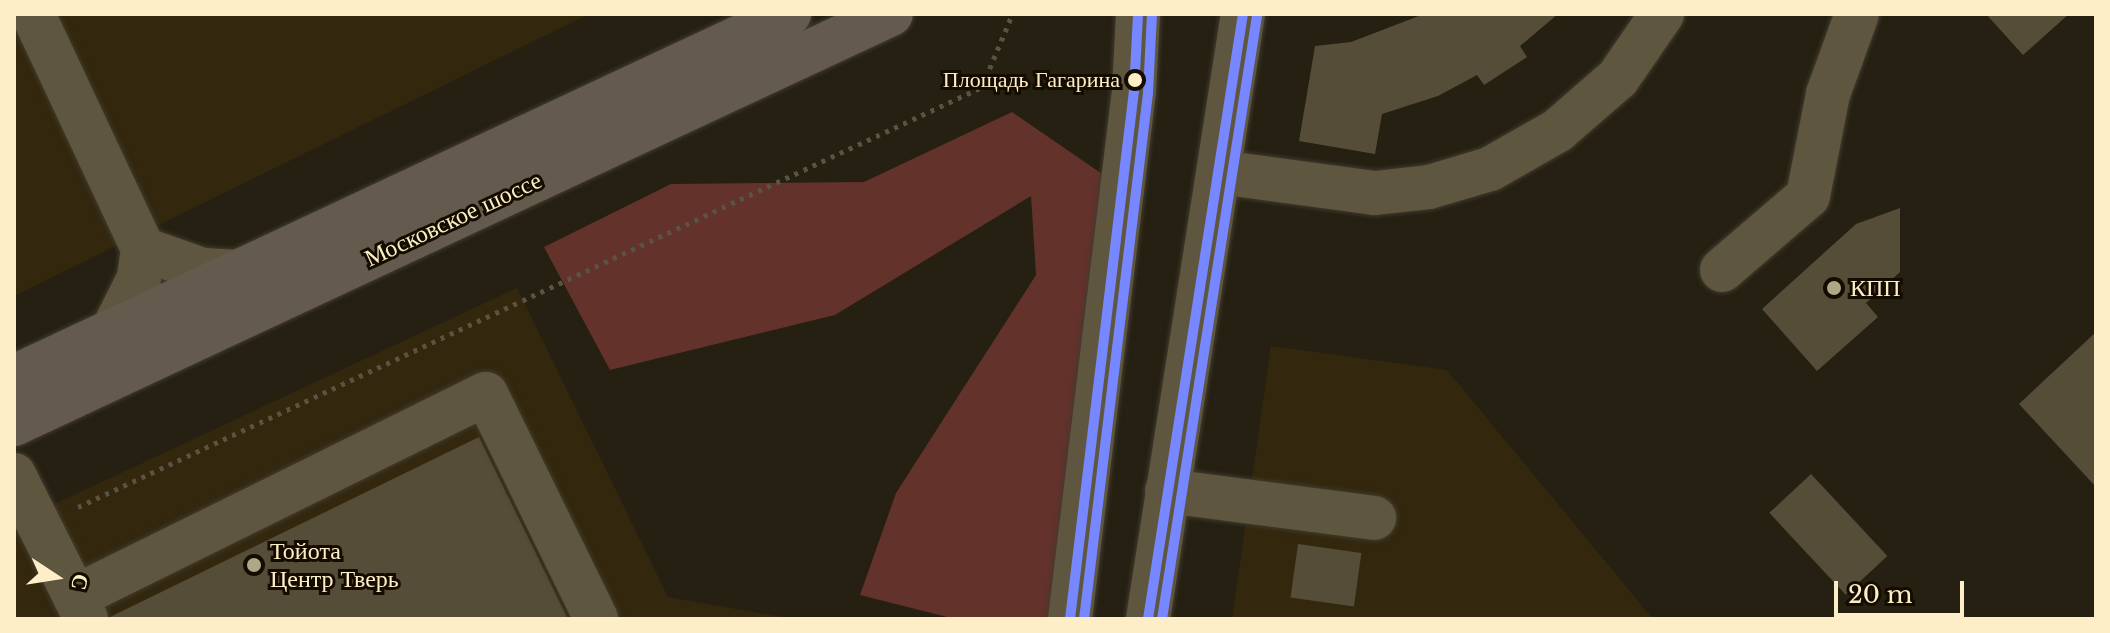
<!DOCTYPE html>
<html>
<head>
<meta charset="utf-8">
<style>
  body { margin:0 }
  #map { position:relative; width:2110px; height:633px; overflow:hidden; background:#252012; font-family:"Libre Baskerville",serif }
  div>[style] { position:absolute }
  .built>* { inset:0; background:#33280e }
  .green>* { inset:0; background:#63322b }
  .building>* { inset:0; background:#554d37; transform-origin:0 0 }
  .path>* { height:5px; margin-top:-2.5px; transform-origin:0; background:repeating-linear-gradient(90deg,#5a5341 0 4px,transparent 0 10px) }
  .roads { filter:drop-shadow(0 0 2px #413b2e) drop-shadow(0 0 2px #413b2e) }
  .minor>* { height:44px; margin:-22px; padding:0 22px; transform-origin:22px; border-radius:22px; background:#5f5640 }
  .major>* { height:44px; margin:-22px; padding:0 22px; transform-origin:22px; border-radius:22px; background:#645a4d }
  .bus-1>* { height:10px; margin:-5px; padding:0 5px; transform-origin:5px; border-radius:5px; background:#7687ff }
  .bus-2>* { height:10px; margin:-5px; padding:0 5px; transform-origin:5px; border-radius:5px; background:#7687ff }
  .dots>* { width:22px; height:22px; translate:-50% -50%; box-sizing:border-box; border:4px solid #150c00; border-radius:50% }
  span { translate:-50% -50%; white-space:nowrap; text-align:center; line-height:1.15; -webkit-text-stroke:6px #150c00; paint-order:stroke }
  .bus-label { font-size:22px; color:#feeec7 }
  .right { translate:-100% -50%; text-align:right }
  .street-label { font-size:24px; color:#feeec7 }
  .poi-label { font-size:24px; color:#feeec7 }
  .left { translate:0 -50%; text-align:left }
  .frame { position:absolute; inset:0; border:16px solid #feeec7; pointer-events:none }
  .north { position:absolute; left:16px; top:537px; width:80px; height:80px; -webkit-text-stroke:6px #150c00; paint-order:stroke; rotate:102deg; font-size:22px; font-weight:700; line-height:32px; text-align:center; color:#feeec7 }
  .north::after { content:''; display:block; margin:auto; width:28px; height:36px; background:#feeec7; clip-path:polygon(50% 0,100% 100%,50% 72%,0 100%) }
  .scale { position:absolute; left:1834px; top:581px; width:130px; height:36px; box-sizing:border-box; border:4px solid #feeec7; border-top:0; padding-left:10px; font-size:24px; line-height:28px; white-space:nowrap; color:#feeec7; -webkit-text-stroke:6px #150c00; paint-order:stroke }
</style>
</head>
<body>
<div id="map">
  <div class="built">
    <div style="clip-path:polygon(14px 14px,589px 14px,14px 296px)"></div>
    <div style="clip-path:polygon(517px 288px,668px 597px,795px 619px,14px 619px,14px 523px)"></div>
    <div style="clip-path:polygon(1271px 346px,1447px 370px,1653px 619px,1232px 619px)"></div>
  </div>
  <div class="green">
    <div style="clip-path:polygon(1012px 112px,1137px 198px,1071px 619px,955px 619px,860px 595px,896px 493px,1036px 275px,1031px 196px,835px 315px,610px 370px,544px 247px,671px 184px,864px 182px)"></div>
  </div>
  <div class="building">
    <div style="clip-path:polygon(1424px 14px,1558px 14px,1520px 46px,1527px 57px,1484px 85px,1477px 75px,1438px 96px,1382px 114px,1375px 154px,1299px 141px,1315px 46px,1351px 42px)"></div>
    <div style="clip-path:polygon(1986px 14px,2069px 14px,2023px 55px)"></div>
    <div style="clip-path:polygon(1900px 208px,1900px 272px,1866px 303px,1878px 317px,1817px 371px,1762px 309px,1856px 224px)"></div>
    <div style="clip-path:polygon(2096px 332px,2096px 487px,2019px 404px)"></div>
    <div style="clip-path:polygon(479px 437px,568px 619px,111px 619px,110px 617px)"></div>
    <div style="left:1811px;top:474px;width:112px;height:57px;rotate:47deg"></div>
    <div style="left:1298px;top:544px;width:64px;height:54px;rotate:8deg"></div>
  </div>
  <div class="path">
    <div style="left:78px;top:507px;width:997px;rotate:-24.92deg"></div>
    <div style="left:982px;top:87px;width:78px;rotate:-67.4deg"></div>
  </div>
  <div class="roads">
    <div class="minor">
      <div style="left:33px;top:14px;width:259px;rotate:64.9deg"></div>
      <div style="left:143px;top:249px;width:29px;rotate:98deg"></div>
      <div style="left:139px;top:278px;width:58px;rotate:116.6deg"></div>
      <div style="left:1219px;top:172px;width:157px;rotate:7.7deg"></div>
      <div style="left:1375px;top:193px;width:54px;rotate:-6.3deg"></div>
      <div style="left:1429px;top:187px;width:64px;rotate:-16.4deg"></div>
      <div style="left:1490px;top:169px;width:77px;rotate:-29.6deg"></div>
      <div style="left:1557px;top:131px;width:81px;rotate:-41deg"></div>
      <div style="left:1618px;top:78px;width:78px;rotate:-55.5deg"></div>
      <div style="left:143px;top:249px;width:64px;rotate:19.3deg"></div>
      <div style="left:203px;top:270px;width:36px;rotate:3deg"></div>
      <div style="left:1722px;top:270px;width:113px;rotate:-40.7deg"></div>
      <div style="left:1808px;top:196px;width:104px;rotate:-78.9deg"></div>
      <div style="left:1828px;top:94px;width:85px;rotate:-70.1deg"></div>
      <div style="left:14px;top:475px;width:161px;rotate:63.4deg"></div>
      <div style="left:1167px;top:491px;width:209px;rotate:7.4deg"></div>
      <div style="left:75px;top:597px;width:458px;rotate:-26.3deg"></div>
      <div style="left:486px;top:394px;width:250px;rotate:63.9deg"></div>
      <div style="left:1070px;top:619px;width:532px;rotate:-83.09deg"></div>
      <div style="left:1134px;top:91px;width:77px;rotate:-87deg"></div>
      <div style="left:1148px;top:619px;width:612px;rotate:-81.08deg"></div>
    </div>
    <div class="major">
      <div style="left:14px;top:377px;width:856px;rotate:-25.1deg"></div>
      <div style="left:14px;top:424px;width:968px;rotate:-25.06deg"></div>
    </div>
  </div>
  <div class="bus-1">
    <div style="left:1070px;top:619px;width:532px;rotate:-83.09deg"></div>
    <div style="left:1134px;top:91px;width:77px;rotate:-87deg"></div>
    <div style="left:1148px;top:619px;width:612px;rotate:-81.08deg"></div>
  </div>
  <div class="bus-2">
    <div style="left:1084px;top:619px;width:530px;rotate:-83.06deg"></div>
    <div style="left:1148px;top:93px;width:78px;rotate:-87.1deg"></div>
    <div style="left:1162px;top:619px;width:610px;rotate:-81.05deg"></div>
  </div>
  <div class="dots">
    <div style="left:1135px;top:80px;background:#feeec7"></div>
    <div style="left:1834px;top:288px;background:#b2a688"></div>
    <div style="left:254px;top:565px;background:#b2a688"></div>
  </div>
  <div class="bus-label">
    <span class="right" style="left:1120px;top:80px">Площадь Гагарина</span>
  </div>
  <div class="street-label">
    <span style="left:453px;top:219px;rotate:-25deg">Московское шоссе</span>
  </div>
  <div class="poi-label">
    <span class="left" style="left:1850px;top:288px">КПП</span>
    <span class="left" style="left:270px;top:565px">Тойота<br>Центр Тверь</span>
  </div>
  <div class="frame"></div>
  <div class="north">С</div>
  <div class="scale">20 m</div>
</div>
</body>
</html>
